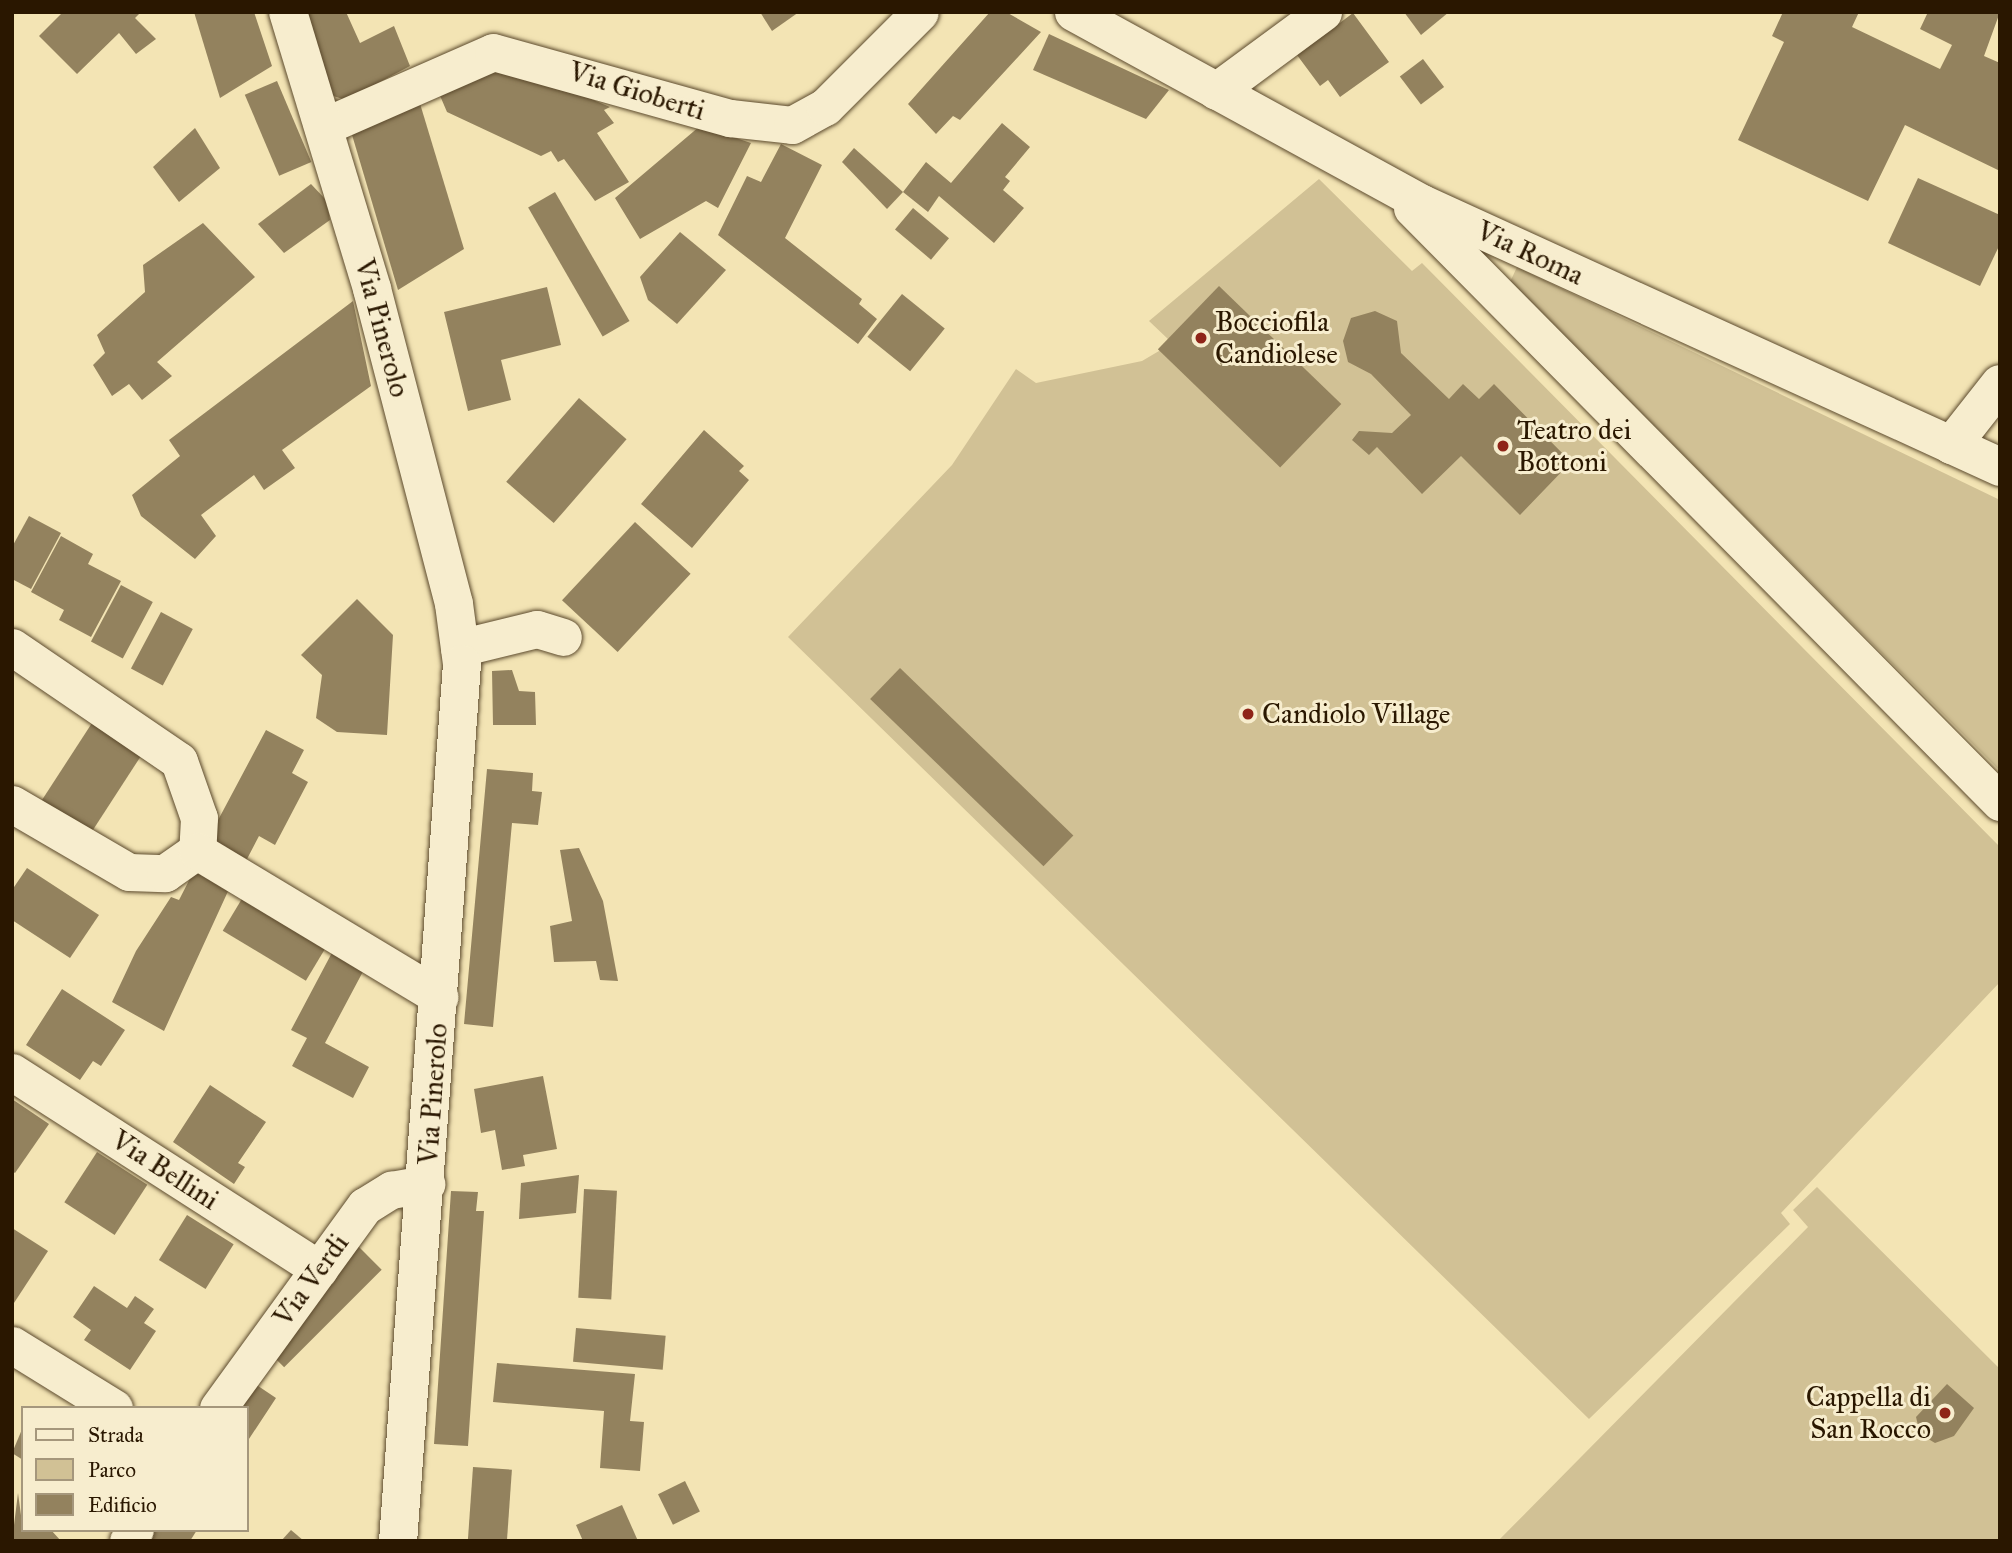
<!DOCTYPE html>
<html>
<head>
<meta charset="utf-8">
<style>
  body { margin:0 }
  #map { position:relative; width:2012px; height:1553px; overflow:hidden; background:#f3e4b4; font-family:"IM FELL Great Primer",serif }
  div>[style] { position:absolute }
  .green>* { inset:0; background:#d1c195 }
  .building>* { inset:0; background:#93825e; transform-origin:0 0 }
  .roads { filter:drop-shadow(0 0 2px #5c4a2d) drop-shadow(0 0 2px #5c4a2d) }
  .street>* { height:37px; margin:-18.5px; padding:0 18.5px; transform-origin:18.5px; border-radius:18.5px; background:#f7edce }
  .secondary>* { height:38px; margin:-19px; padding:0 19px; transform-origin:19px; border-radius:19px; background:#f7edce }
  .dots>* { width:19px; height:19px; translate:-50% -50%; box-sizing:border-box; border:4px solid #f7edce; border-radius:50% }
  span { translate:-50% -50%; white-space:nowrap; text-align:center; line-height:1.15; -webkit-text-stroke:6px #f7edce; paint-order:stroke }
  .street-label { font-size:28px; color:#2a1700 }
  .poi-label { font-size:28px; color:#2a1700 }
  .left { translate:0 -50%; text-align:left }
  .right { translate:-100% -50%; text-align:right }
  .frame { position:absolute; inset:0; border:14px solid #2a1700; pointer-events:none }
  .legend { position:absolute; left:21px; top:1406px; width:228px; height:126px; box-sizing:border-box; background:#f7edce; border:2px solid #a5977c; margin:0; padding:9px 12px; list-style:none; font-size:21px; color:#2a1700 }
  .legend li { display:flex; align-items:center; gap:14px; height:35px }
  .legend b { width:35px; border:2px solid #a5977c }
</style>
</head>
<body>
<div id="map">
  <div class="green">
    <div style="clip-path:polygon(1319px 179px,1412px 271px,1422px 263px,2000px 847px,2000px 982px,1781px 1213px,1790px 1224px,1589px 1419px,788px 637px,952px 465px,1016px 369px,1036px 383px,1142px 361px,1159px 351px,1169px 340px,1149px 321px)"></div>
    <div style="clip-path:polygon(1517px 267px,2000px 500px,2000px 771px,1510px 282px)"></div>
    <div style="clip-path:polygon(1817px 1187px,2000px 1369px,2000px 1541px,1498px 1541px,1808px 1227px,1793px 1210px)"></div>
  </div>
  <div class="building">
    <div style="clip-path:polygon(63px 12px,141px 12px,135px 18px,156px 39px,136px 54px,119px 33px,77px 74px,39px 36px)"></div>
    <div style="clip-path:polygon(194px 12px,254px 12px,272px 66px,220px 98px)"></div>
    <div style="clip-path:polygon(302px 12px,346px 12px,360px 43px,394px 26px,410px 66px,346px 100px,330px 95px)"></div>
    <div style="clip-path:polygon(760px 12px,799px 12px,772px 31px)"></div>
    <div style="clip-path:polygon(990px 12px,1006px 12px,1041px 32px,960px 120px,953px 116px,936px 134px,908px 104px)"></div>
    <div style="clip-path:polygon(1404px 12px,1449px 12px,1421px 35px)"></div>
    <div style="clip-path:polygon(1783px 12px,1859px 12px,1852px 27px,1940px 69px,1952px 45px,1920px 29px,1928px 12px,2000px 12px,1984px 56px,2000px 63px,2000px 171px,1905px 125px,1868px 201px,1738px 140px,1784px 42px,1772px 36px)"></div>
    <div style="clip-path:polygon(1353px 13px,1389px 62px,1340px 97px,1328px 80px,1320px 86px,1297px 55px)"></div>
    <div style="clip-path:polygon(1049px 34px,1169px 90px,1146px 119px,1033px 70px)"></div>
    <div style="clip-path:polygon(492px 57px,610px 107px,604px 110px,614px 123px,597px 133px,629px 182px,595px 201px,564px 159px,558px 162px,551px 151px,541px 156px,447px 112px,435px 84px)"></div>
    <div style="left:1423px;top:59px;width:35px;height:29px;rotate:53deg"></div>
    <div style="left:277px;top:81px;width:88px;height:35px;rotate:67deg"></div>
    <div style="clip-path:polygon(418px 97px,464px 249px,398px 290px,350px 128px)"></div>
    <div style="clip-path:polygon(1002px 123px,1030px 147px,1005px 177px,1010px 181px,1003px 190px,1024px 208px,994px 243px,939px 196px,928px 212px,903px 192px,926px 162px,951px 183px)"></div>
    <div style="clip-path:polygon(700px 126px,751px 143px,718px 208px,706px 201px,640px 239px,615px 198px)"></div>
    <div style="clip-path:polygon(195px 128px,220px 168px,179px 202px,153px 167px)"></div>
    <div style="clip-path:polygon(781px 144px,822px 165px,785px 238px,862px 299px,859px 304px,877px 319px,858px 344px,718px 235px,747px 176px,761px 182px)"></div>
    <div style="clip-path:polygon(854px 148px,903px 192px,887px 209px,842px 162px)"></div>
    <div style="clip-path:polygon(1918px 178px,2000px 215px,2000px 244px,1980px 286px,1888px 243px)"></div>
    <div style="clip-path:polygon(311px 184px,327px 201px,330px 220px,284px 253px,258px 224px)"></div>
    <div style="left:555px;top:192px;width:149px;height:31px;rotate:60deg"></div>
    <div style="left:913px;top:208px;width:47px;height:28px;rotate:40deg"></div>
    <div style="clip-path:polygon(203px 223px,255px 277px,157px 362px,172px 376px,142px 400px,129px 384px,112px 396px,93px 365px,105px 353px,97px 335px,145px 292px,143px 265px)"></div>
    <div style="clip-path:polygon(680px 232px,726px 270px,677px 324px,648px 300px,640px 277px)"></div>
    <div style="left:1219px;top:286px;width:170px;height:88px;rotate:44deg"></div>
    <div style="clip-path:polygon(547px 287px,561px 345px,501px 360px,511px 400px,468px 411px,444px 312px)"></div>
    <div style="left:902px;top:294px;width:55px;height:55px;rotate:39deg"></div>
    <div style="clip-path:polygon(353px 301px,371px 386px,282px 450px,295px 468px,264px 490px,254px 475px,201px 515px,216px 536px,195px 559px,141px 516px,132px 495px,180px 456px,169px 440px)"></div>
    <div style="clip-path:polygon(1375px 311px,1397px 321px,1401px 353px,1449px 399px,1463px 384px,1479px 399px,1494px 384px,1571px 462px,1520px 515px,1461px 456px,1422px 494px,1377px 447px,1369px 455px,1352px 440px,1359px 431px,1392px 433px,1411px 415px,1371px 374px,1348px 362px,1343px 341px,1351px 318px)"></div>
    <div style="left:579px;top:398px;width:63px;height:111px;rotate:41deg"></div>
    <div style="clip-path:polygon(704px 430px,744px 466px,739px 471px,749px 480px,692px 548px,641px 504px)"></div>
    <div style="clip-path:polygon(29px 516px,61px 533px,31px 589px,12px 579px,12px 547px)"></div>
    <div style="left:635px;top:522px;width:76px;height:107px;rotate:43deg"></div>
    <div style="clip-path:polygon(61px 536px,93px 554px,88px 564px,121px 581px,91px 637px,59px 620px,64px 610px,31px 592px)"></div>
    <div style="left:121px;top:585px;width:36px;height:64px;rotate:28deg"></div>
    <div style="clip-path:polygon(357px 599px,393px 635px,387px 735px,337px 732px,316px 718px,322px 675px,301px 655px)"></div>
    <div style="left:161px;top:612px;width:36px;height:64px;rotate:28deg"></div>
    <div style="left:900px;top:668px;width:241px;height:43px;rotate:44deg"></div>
    <div style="clip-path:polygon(512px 670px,519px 691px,535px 692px,536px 725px,493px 725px,492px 671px)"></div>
    <div style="left:92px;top:723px;width:59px;height:96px;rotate:33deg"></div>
    <div style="clip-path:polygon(266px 730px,304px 750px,292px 773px,308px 782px,275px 845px,259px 836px,247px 859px,208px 839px)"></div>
    <div style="clip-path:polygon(487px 769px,533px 773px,532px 791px,542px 792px,538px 825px,512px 823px,493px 1027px,464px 1024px)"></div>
    <div style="clip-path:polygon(579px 848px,603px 901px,618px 981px,600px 980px,596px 961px,554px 962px,550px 926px,572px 921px,560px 850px)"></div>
    <div style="clip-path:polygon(200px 859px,235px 876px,164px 1031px,112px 1002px,136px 951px,171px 897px,179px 900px)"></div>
    <div style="clip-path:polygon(27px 868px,99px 915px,70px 958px,12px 920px,12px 890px)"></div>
    <div style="left:249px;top:887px;width:97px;height:51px;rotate:31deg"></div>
    <div style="clip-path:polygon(335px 947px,367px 964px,325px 1043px,369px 1067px,353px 1098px,292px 1066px,307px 1038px,291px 1030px)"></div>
    <div style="clip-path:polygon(62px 989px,125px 1030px,101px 1066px,93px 1061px,80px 1080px,26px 1045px)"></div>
    <div style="clip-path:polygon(543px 1076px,557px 1149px,523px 1155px,525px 1166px,502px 1170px,495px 1130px,481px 1133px,474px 1089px)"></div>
    <div style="clip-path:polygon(210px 1085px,266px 1122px,238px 1163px,245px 1167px,234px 1184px,173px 1142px)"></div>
    <div style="clip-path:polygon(12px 1099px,49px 1124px,15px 1173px,12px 1171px)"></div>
    <div style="left:97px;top:1152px;width:60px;height:60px;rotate:33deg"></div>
    <div style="clip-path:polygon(579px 1175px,576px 1213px,519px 1219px,521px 1183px)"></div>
    <div style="left:584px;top:1189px;width:33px;height:109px;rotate:3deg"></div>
    <div style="clip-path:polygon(451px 1191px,478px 1192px,476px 1211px,484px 1211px,468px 1446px,434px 1444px)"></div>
    <div style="left:187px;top:1215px;width:55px;height:53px;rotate:32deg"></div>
    <div style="clip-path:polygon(12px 1228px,48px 1251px,12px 1306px)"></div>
    <div style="left:352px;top:1240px;width:42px;height:138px;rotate:45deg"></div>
    <div style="clip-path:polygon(94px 1286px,127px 1308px,135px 1296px,154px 1309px,144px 1323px,156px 1331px,130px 1370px,84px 1340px,91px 1330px,73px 1317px)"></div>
    <div style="left:576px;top:1328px;width:90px;height:34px;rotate:5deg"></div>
    <div style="clip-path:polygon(497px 1363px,635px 1374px,630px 1421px,644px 1422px,640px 1471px,600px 1468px,604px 1411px,493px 1402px)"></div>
    <div style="clip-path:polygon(249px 1380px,276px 1398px,247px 1442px,247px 1408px,231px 1408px)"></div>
    <div style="clip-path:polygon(1947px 1384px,1974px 1408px,1954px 1436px,1935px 1443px,1920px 1434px,1916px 1417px)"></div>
    <div style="clip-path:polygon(23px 1427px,23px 1460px,12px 1453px)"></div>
    <div style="left:473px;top:1467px;width:39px;height:74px;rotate:4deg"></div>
    <div style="left:685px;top:1481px;width:34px;height:30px;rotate:64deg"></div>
    <div style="clip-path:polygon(18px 1493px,23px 1530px,51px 1530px,61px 1541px,12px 1541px)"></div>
    <div style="clip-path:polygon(622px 1505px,638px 1541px,583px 1541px,576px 1525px)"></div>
    <div style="clip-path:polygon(149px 1530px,197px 1530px,190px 1541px,143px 1541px)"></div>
    <div style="clip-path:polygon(291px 1530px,304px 1541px,281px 1541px)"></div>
  </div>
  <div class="roads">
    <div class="street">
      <div style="left:1073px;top:12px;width:398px;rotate:28.7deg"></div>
      <div style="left:1422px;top:203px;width:583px;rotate:24.54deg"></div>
      <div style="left:1216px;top:91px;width:133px;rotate:-36.4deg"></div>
      <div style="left:327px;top:125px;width:181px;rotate:-23.7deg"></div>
      <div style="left:493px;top:52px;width:246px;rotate:15.6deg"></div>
      <div style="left:730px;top:118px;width:62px;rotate:6.4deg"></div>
      <div style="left:792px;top:125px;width:38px;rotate:-29deg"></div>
      <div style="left:825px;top:107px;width:134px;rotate:-45deg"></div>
      <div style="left:1412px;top:208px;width:836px;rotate:45.29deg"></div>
      <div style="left:12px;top:647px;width:202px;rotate:34.3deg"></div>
      <div style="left:179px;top:761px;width:60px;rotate:70.7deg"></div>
      <div style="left:199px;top:818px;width:33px;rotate:93deg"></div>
      <div style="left:459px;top:648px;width:80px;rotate:-13.7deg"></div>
      <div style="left:537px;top:629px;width:27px;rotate:17deg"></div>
      <div style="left:12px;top:804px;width:135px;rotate:30.2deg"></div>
      <div style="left:129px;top:872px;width:36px;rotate:2deg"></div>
      <div style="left:165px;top:873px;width:39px;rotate:-35deg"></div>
      <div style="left:197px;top:851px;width:283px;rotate:31deg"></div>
      <div style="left:12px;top:1072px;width:365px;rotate:32.7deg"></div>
      <div style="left:12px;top:1345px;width:120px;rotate:31.7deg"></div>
      <div style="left:218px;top:1408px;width:250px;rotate:-54deg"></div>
      <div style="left:365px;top:1206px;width:31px;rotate:-32deg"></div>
      <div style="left:391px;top:1190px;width:36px;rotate:-10deg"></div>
      <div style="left:128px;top:1541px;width:13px;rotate:-58deg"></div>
    </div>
    <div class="secondary">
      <div style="left:288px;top:12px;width:289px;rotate:73.1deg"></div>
      <div style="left:372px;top:289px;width:325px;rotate:75.4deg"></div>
      <div style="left:454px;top:604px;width:61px;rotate:82.4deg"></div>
      <div style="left:462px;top:664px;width:879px;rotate:94.17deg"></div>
      <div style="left:2000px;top:384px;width:78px;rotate:128.2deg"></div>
      <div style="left:1952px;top:445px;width:53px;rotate:24.6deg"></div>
    </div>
  </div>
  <div class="dots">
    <div style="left:1201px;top:338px;background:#8f2418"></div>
    <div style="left:1503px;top:446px;background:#8f2418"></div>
    <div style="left:1248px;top:714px;background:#8f2418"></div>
    <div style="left:1945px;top:1413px;background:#8f2418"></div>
  </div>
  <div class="street-label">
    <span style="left:637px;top:91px;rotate:17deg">Via Gioberti</span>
    <span style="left:1530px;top:253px;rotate:25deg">Via Roma</span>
    <span style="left:382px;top:328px;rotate:75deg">Via Pinerolo</span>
    <span style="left:433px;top:1094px;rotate:-86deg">Via Pinerolo</span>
    <span style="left:165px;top:1170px;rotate:33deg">Via Bellini</span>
    <span style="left:311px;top:1280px;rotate:-54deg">Via Verdi</span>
  </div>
  <div class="poi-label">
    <span class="left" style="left:1215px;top:338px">Bocciofila<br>Candiolese</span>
    <span class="left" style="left:1517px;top:446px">Teatro dei<br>Bottoni</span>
    <span class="left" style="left:1262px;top:714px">Candiolo Village</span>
    <span class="right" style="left:1931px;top:1413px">Cappella di<br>San Rocco</span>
  </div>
  <div class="frame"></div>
  <ul class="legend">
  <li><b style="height:9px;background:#f7edce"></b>Strada</li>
  <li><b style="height:19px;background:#d1c195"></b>Parco</li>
  <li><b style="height:19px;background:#93825e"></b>Edificio</li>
  </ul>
</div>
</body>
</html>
